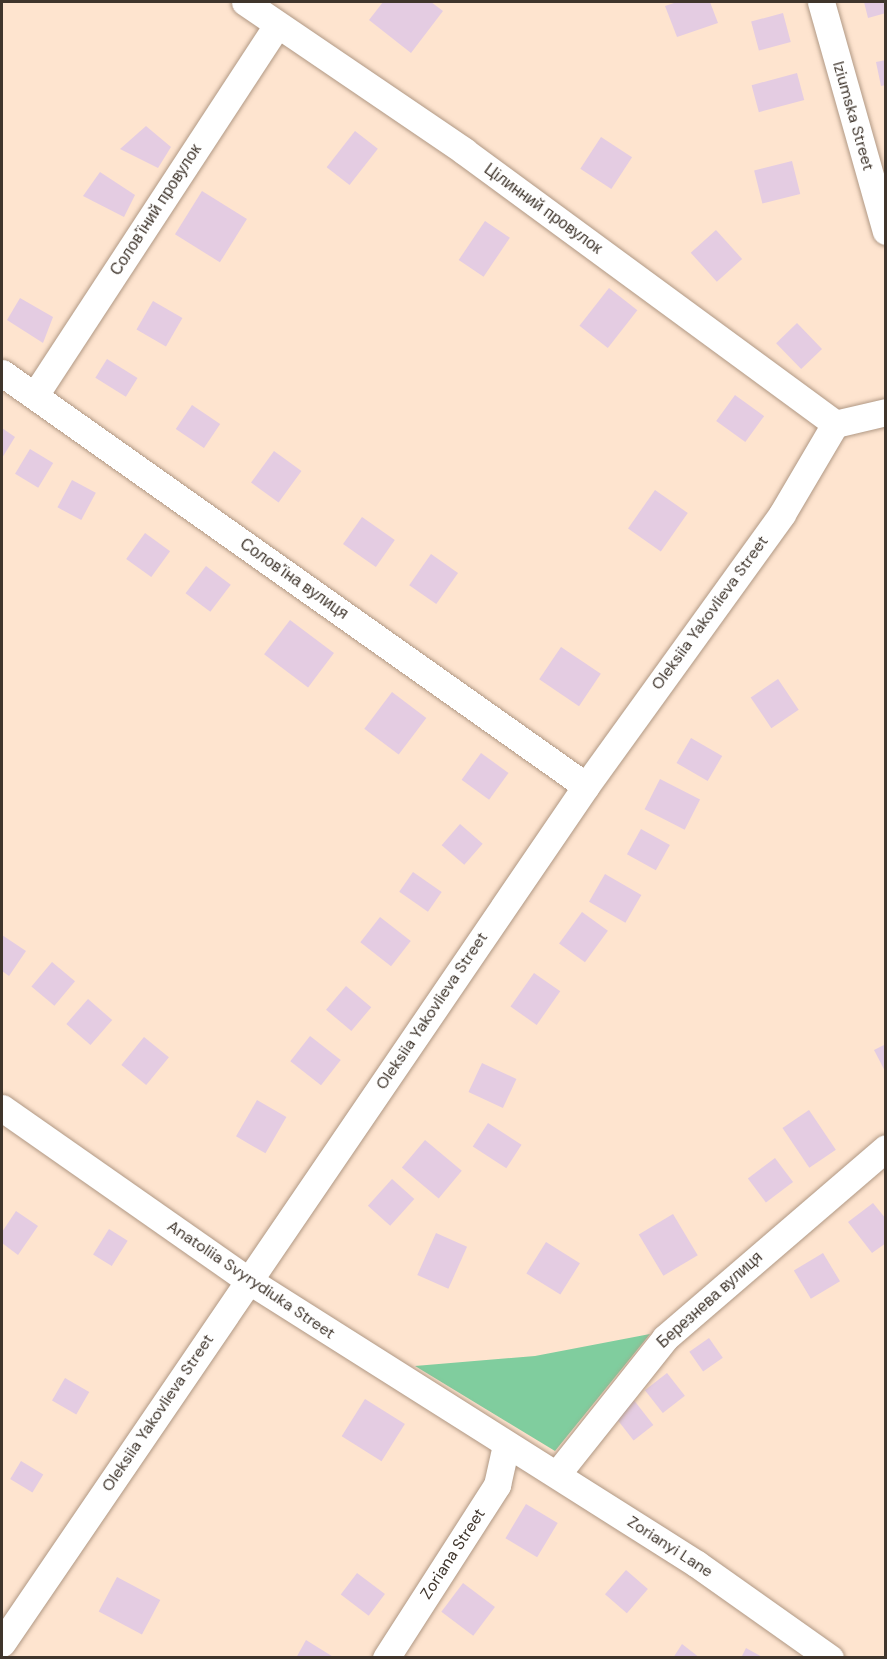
<!DOCTYPE html>
<html>
<head>
<meta charset="utf-8">
<style>
  body { margin:0 }
  #map { position:relative; width:887px; height:1659px; overflow:hidden; background:#fee4cf; font-family:"DM Sans",sans-serif }
  div>[style] { position:absolute }
  .green>* { inset:0; background:#80cd9e }
  .building>* { inset:0; background:#e4cce2; transform-origin:0 0 }
  .roads { filter:drop-shadow(0 0 2px #b09884) drop-shadow(0 0 2px #b09884) }
  .minor>* { height:27px; margin:-13.5px; padding:0 13.5px; transform-origin:13.5px; border-radius:13.5px; background:#fff }
  span { translate:-50% -50%; white-space:nowrap; text-align:center; line-height:1.15; -webkit-text-stroke:6px #fff; paint-order:stroke }
  .street-label { font-size:16px; color:#3f352c }
  .frame { position:absolute; inset:0; border:3px solid #3f352c; pointer-events:none }
</style>
</head>
<body>
<div id="map">
  <div class="green">
    <div style="clip-path:polygon(650px 1334px,555px 1451px,415px 1366px,535px 1356px)"></div>
  </div>
  <div class="building">
    <div style="clip-path:polygon(383px 2px,431px 2px,443px 11px,411px 53px,369px 20px)"></div>
    <div style="clip-path:polygon(677px 2px,710px 2px,718px 23px,677px 37px,665px 6px)"></div>
    <div style="clip-path:polygon(864px 2px,886px 2px,886px 13px,868px 18px)"></div>
    <div style="left:783px;top:13px;width:30px;height:33px;rotate:75deg"></div>
    <div style="clip-path:polygon(886px 60px,886px 85px,881px 86px,876px 62px)"></div>
    <div style="left:797px;top:73px;width:28px;height:47px;rotate:75deg"></div>
    <div style="clip-path:polygon(146px 126px,171px 147px,158px 168px,120px 149px)"></div>
    <div style="left:355px;top:131px;width:29px;height:46px;rotate:38deg"></div>
    <div style="left:601px;top:137px;width:37px;height:38px;rotate:33deg"></div>
    <div style="left:792px;top:161px;width:34px;height:39px;rotate:76deg"></div>
    <div style="clip-path:polygon(100px 172px,135px 195px,124px 217px,83px 196px)"></div>
    <div style="left:202px;top:191px;width:53px;height:51px;rotate:32deg"></div>
    <div style="left:485px;top:221px;width:30px;height:47px;rotate:34deg"></div>
    <div style="left:716px;top:230px;width:39px;height:34px;rotate:48deg"></div>
    <div style="left:609px;top:288px;width:36px;height:48px;rotate:38deg"></div>
    <div style="clip-path:polygon(20px 298px,53px 317px,43px 343px,7px 320px)"></div>
    <div style="left:153px;top:301px;width:34px;height:33px;rotate:30deg"></div>
    <div style="left:797px;top:323px;width:36px;height:29px;rotate:46deg"></div>
    <div style="left:107px;top:359px;width:36px;height:22px;rotate:32deg"></div>
    <div style="left:735px;top:395px;width:36px;height:32px;rotate:36deg"></div>
    <div style="left:192px;top:405px;width:34px;height:29px;rotate:34deg"></div>
    <div style="clip-path:polygon(2px 428px,15px 437px,2px 458px)"></div>
    <div style="left:30px;top:449px;width:27px;height:29px;rotate:31deg"></div>
    <div style="left:274px;top:451px;width:34px;height:39px;rotate:36deg"></div>
    <div style="left:72px;top:480px;width:27px;height:31px;rotate:28deg"></div>
    <div style="left:655px;top:490px;width:40px;height:47px;rotate:35deg"></div>
    <div style="left:362px;top:517px;width:40px;height:33px;rotate:35deg"></div>
    <div style="left:145px;top:533px;width:31px;height:32px;rotate:36deg"></div>
    <div style="left:431px;top:554px;width:33px;height:38px;rotate:35deg"></div>
    <div style="left:206px;top:566px;width:31px;height:34px;rotate:37deg"></div>
    <div style="left:290px;top:620px;width:55px;height:43px;rotate:37deg"></div>
    <div style="left:561px;top:647px;width:48px;height:39px;rotate:34deg"></div>
    <div style="left:778px;top:679px;width:37px;height:33px;rotate:56deg"></div>
    <div style="left:392px;top:692px;width:43px;height:46px;rotate:37deg"></div>
    <div style="left:691px;top:738px;width:36px;height:29px;rotate:30deg"></div>
    <div style="left:481px;top:753px;width:34px;height:33px;rotate:36deg"></div>
    <div style="left:660px;top:779px;width:45px;height:34px;rotate:27deg"></div>
    <div style="left:460px;top:824px;width:30px;height:28px;rotate:41deg"></div>
    <div style="left:641px;top:829px;width:33px;height:29px;rotate:29deg"></div>
    <div style="left:413px;top:872px;width:35px;height:24px;rotate:35deg"></div>
    <div style="left:605px;top:874px;width:42px;height:32px;rotate:30deg"></div>
    <div style="left:582px;top:912px;width:32px;height:39px;rotate:36deg"></div>
    <div style="left:380px;top:917px;width:39px;height:32px;rotate:38deg"></div>
    <div style="clip-path:polygon(2px 935px,26px 951px,9px 976px,2px 971px)"></div>
    <div style="left:52px;top:962px;width:30px;height:32px;rotate:40deg"></div>
    <div style="left:534px;top:973px;width:32px;height:41px;rotate:35deg"></div>
    <div style="left:346px;top:986px;width:33px;height:31px;rotate:40deg"></div>
    <div style="left:88px;top:999px;width:32px;height:33px;rotate:41deg"></div>
    <div style="left:310px;top:1036px;width:39px;height:32px;rotate:38deg"></div>
    <div style="left:144px;top:1037px;width:32px;height:36px;rotate:39deg"></div>
    <div style="clip-path:polygon(886px 1044px,886px 1073px,874px 1050px)"></div>
    <div style="left:482px;top:1063px;width:38px;height:32px;rotate:25deg"></div>
    <div style="left:257px;top:1100px;width:34px;height:42px;rotate:30deg"></div>
    <div style="left:809px;top:1110px;width:48px;height:32px;rotate:56deg"></div>
    <div style="left:488px;top:1123px;width:40px;height:28px;rotate:33deg"></div>
    <div style="left:425px;top:1140px;width:48px;height:36px;rotate:40deg"></div>
    <div style="left:775px;top:1158px;width:30px;height:34px;rotate:53deg"></div>
    <div style="left:392px;top:1179px;width:30px;height:36px;rotate:42deg"></div>
    <div style="clip-path:polygon(873px 1203px,886px 1219px,886px 1243px,872px 1253px,848px 1222px)"></div>
    <div style="clip-path:polygon(16px 1211px,38px 1226px,18px 1255px,2px 1243px,2px 1232px)"></div>
    <div style="left:673px;top:1214px;width:48px;height:40px;rotate:59deg"></div>
    <div style="left:109px;top:1229px;width:22px;height:30px;rotate:32deg"></div>
    <div style="left:436px;top:1233px;width:34px;height:46px;rotate:24deg"></div>
    <div style="left:546px;top:1242px;width:40px;height:37px;rotate:32deg"></div>
    <div style="left:823px;top:1253px;width:33px;height:34px;rotate:59deg"></div>
    <div style="left:709px;top:1338px;width:24px;height:24px;rotate:55deg"></div>
    <div style="left:667px;top:1373px;width:29px;height:28px;rotate:52deg"></div>
    <div style="left:65px;top:1378px;width:28px;height:26px;rotate:30deg"></div>
    <div style="left:365px;top:1399px;width:47px;height:44px;rotate:32deg"></div>
    <div style="left:633px;top:1399px;width:33px;height:25px;rotate:52deg"></div>
    <div style="left:21px;top:1461px;width:26px;height:21px;rotate:31deg"></div>
    <div style="left:526px;top:1504px;width:37px;height:40px;rotate:31deg"></div>
    <div style="left:626px;top:1570px;width:29px;height:32px;rotate:41deg"></div>
    <div style="left:357px;top:1573px;width:35px;height:27px;rotate:37deg"></div>
    <div style="left:117px;top:1577px;width:49px;height:39px;rotate:28deg"></div>
    <div style="left:463px;top:1583px;width:40px;height:36px;rotate:37deg"></div>
    <div style="clip-path:polygon(306px 1640px,335px 1658px,296px 1658px)"></div>
    <div style="clip-path:polygon(682px 1644px,700px 1658px,673px 1658px)"></div>
    <div style="clip-path:polygon(746px 1648px,764px 1658px,741px 1658px)"></div>
  </div>
  <div class="roads">
    <div class="minor">
      <div style="left:245px;top:2px;width:265px;rotate:34.2deg"></div>
      <div style="left:464px;top:151px;width:461px;rotate:36.3deg"></div>
      <div style="left:821px;top:2px;width:238px;rotate:74.2deg"></div>
      <div style="left:2px;top:373px;width:715px;rotate:35.27deg"></div>
      <div style="left:35px;top:395px;width:442px;rotate:-56.8deg"></div>
      <div style="left:2px;top:1108px;width:300px;rotate:35deg"></div>
      <div style="left:248px;top:1280px;width:531px;rotate:32.31deg"></div>
      <div style="left:697px;top:1564px;width:163px;rotate:35.3deg"></div>
      <div style="left:557px;top:1474px;width:174px;rotate:-51.5deg"></div>
      <div style="left:665px;top:1338px;width:291px;rotate:-40.7deg"></div>
      <div style="left:2px;top:1643px;width:1037px;rotate:-55.73deg"></div>
      <div style="left:586px;top:786px;width:335px;rotate:-54.2deg"></div>
      <div style="left:782px;top:514px;width:104px;rotate:-59.5deg"></div>
      <div style="left:835px;top:424px;width:52px;rotate:-13.2deg"></div>
      <div style="left:386px;top:1658px;width:206px;rotate:-57.3deg"></div>
      <div style="left:497px;top:1485px;width:41px;rotate:-77.3deg"></div>
    </div>
  </div>
  <div class="street-label">
    <span style="left:853px;top:116px;rotate:74deg">Iziumska Street</span>
    <span style="left:543px;top:209px;rotate:36deg">Цілинний провулок</span>
    <span style="left:156px;top:210px;rotate:-57deg">Солов'їний провулок</span>
    <span style="left:294px;top:579px;rotate:35deg">Солов'їна вулиця</span>
    <span style="left:710px;top:613px;rotate:-54deg">Oleksiia Yakovlieva Street</span>
    <span style="left:432px;top:1011px;rotate:-56deg">Oleksiia Yakovlieva Street</span>
    <span style="left:251px;top:1280px;rotate:34deg">Anatoliia Svyrydiuka Street</span>
    <span style="left:710px;top:1300px;rotate:-42deg">Березнева вулиця</span>
    <span style="left:158px;top:1413px;rotate:-56deg">Oleksiia Yakovlieva Street</span>
    <span style="left:670px;top:1547px;rotate:33deg">Zorianyi Lane</span>
    <span style="left:453px;top:1554px;rotate:-57deg">Zoriana Street</span>
  </div>
  <div class="frame"></div>
</div>
</body>
</html>
